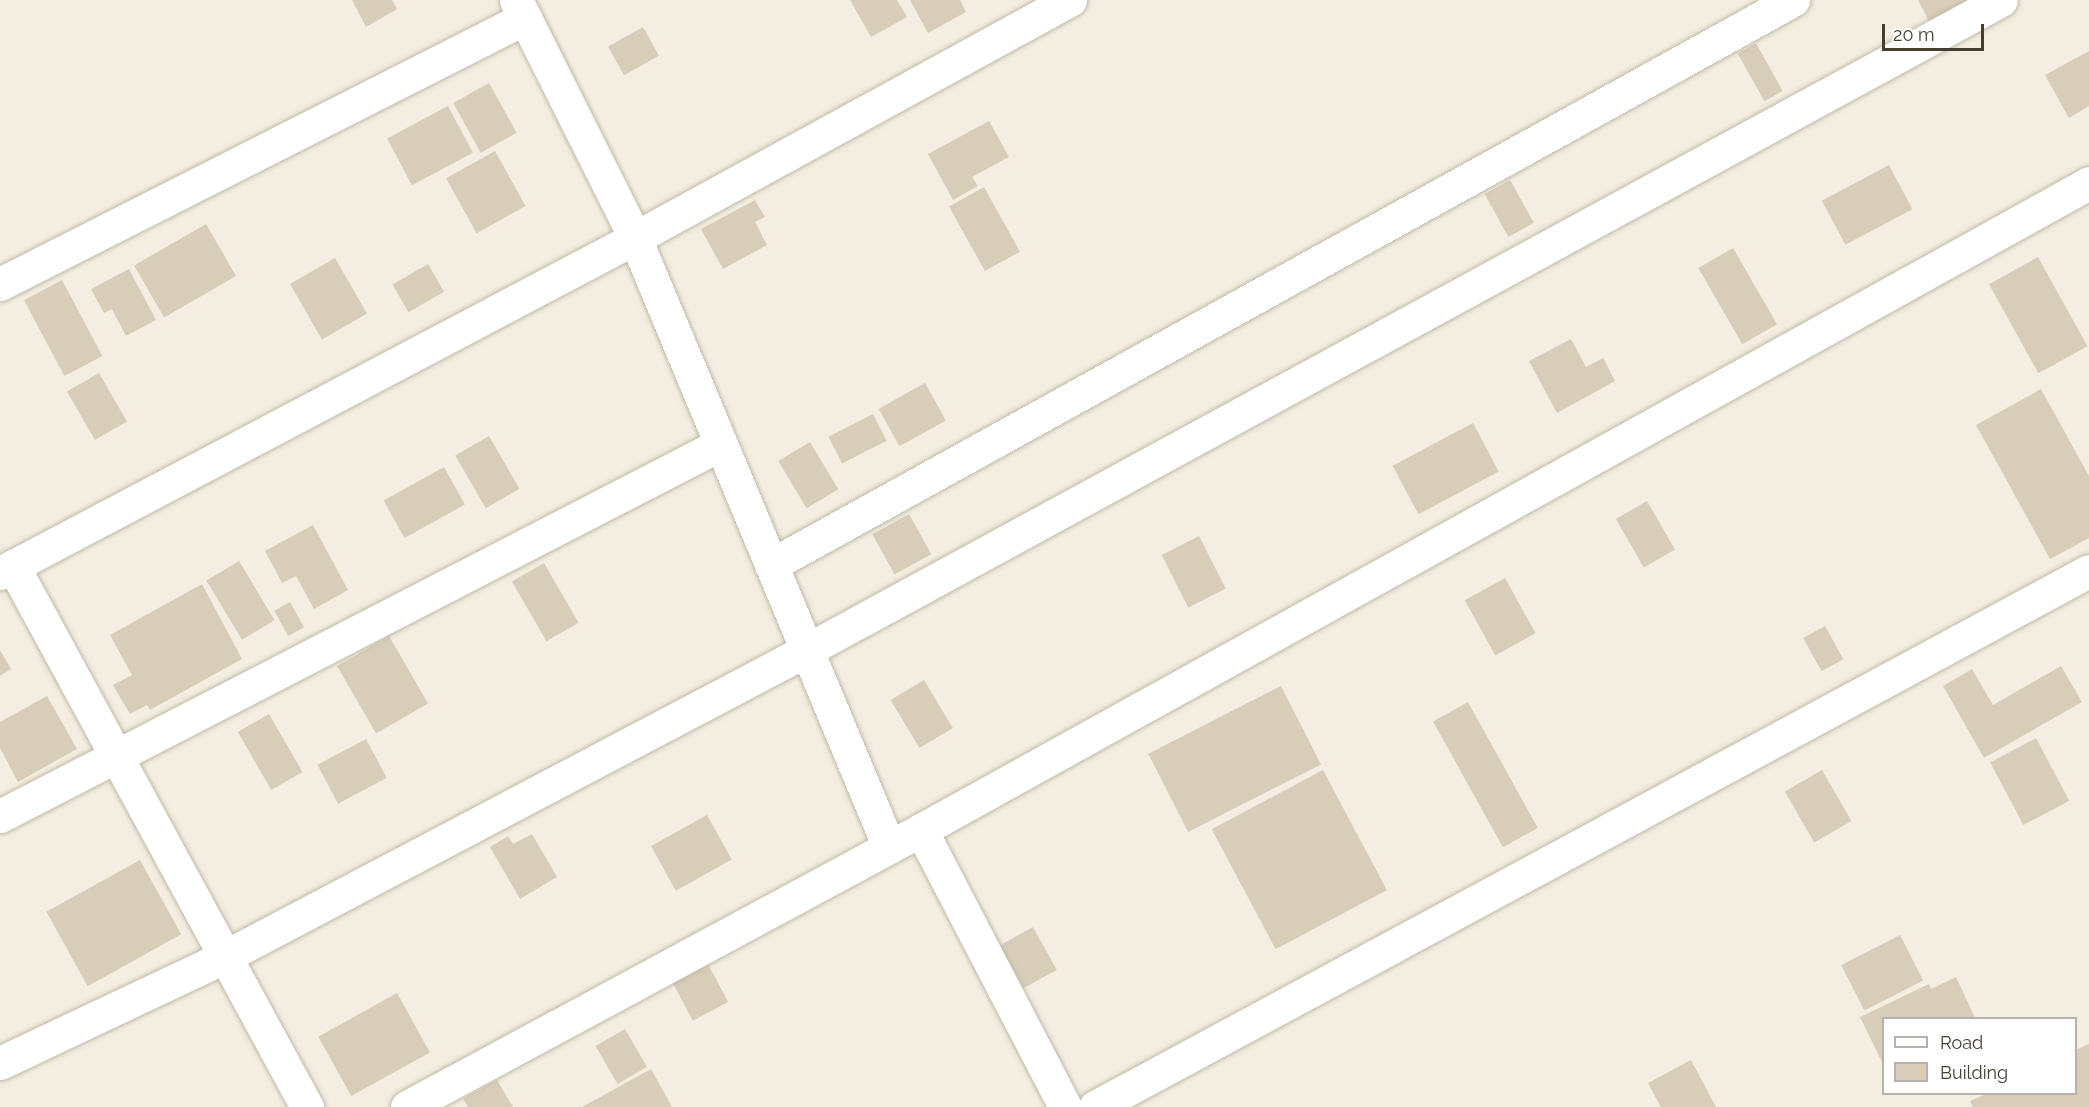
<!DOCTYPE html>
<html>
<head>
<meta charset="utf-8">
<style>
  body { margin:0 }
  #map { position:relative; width:2089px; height:1107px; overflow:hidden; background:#f3eee1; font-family:Raleway,sans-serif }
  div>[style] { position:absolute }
  .building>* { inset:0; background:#d8cdb8; transform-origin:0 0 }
  .roads { filter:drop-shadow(0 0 2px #c1b9a6) drop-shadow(0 0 2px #c1b9a6) }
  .minor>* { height:33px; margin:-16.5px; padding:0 16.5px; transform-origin:16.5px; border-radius:16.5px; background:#fff }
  span { translate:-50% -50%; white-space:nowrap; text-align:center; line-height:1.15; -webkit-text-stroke:5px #fff; paint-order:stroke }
  .legend { position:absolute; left:1882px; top:1017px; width:195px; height:78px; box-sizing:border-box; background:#fff; border:2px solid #b4b2ad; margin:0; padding:8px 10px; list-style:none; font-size:18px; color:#443e31 }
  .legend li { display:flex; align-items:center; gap:12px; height:30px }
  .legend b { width:30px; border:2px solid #b4b2ad }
  .scale { position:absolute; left:1882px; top:24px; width:102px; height:27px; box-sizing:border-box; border:3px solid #443e31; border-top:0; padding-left:8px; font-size:18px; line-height:21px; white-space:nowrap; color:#443e31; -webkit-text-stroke:4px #fff; paint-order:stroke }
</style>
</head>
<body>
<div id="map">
  <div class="building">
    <div style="clip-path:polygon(352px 0,392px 0,397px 9px,366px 27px)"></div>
    <div style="clip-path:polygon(850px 0,897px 0,907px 17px,871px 37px)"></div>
    <div style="clip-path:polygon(910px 0,960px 0,966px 12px,928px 33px)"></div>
    <div style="clip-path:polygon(1918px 0,1978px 0,1931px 25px)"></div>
    <div style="left:643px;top:27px;width:33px;height:40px;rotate:61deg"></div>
    <div style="left:1756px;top:43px;width:55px;height:21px;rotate:61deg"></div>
    <div style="clip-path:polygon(2089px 51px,2089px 106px,2069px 118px,2045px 75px)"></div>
    <div style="left:489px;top:83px;width:57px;height:41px;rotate:61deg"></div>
    <div style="left:448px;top:106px;width:53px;height:69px;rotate:62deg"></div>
    <div style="clip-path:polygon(989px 121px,1009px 157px,972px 177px,978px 186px,953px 200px,928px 154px)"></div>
    <div style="left:495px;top:151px;width:63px;height:56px;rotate:61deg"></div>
    <div style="left:1889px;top:165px;width:50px;height:76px;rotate:62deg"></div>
    <div style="left:1510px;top:180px;width:49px;height:29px;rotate:61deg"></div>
    <div style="left:984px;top:187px;width:74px;height:40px;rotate:61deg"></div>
    <div style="clip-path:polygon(755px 200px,765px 217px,755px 222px,767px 245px,723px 269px,701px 229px)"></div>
    <div style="left:206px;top:224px;width:60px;height:83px;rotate:60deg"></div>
    <div style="left:1733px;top:248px;width:88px;height:40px;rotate:60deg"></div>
    <div style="left:2038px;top:257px;width:102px;height:56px;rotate:61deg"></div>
    <div style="left:335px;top:258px;width:64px;height:52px;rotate:60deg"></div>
    <div style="left:428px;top:264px;width:32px;height:41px;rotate:60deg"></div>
    <div style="clip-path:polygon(129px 269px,156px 320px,126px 336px,112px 309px,104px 313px,91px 289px)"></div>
    <div style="left:62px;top:280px;width:86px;height:43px;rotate:62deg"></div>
    <div style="clip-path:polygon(1571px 339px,1586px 367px,1603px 358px,1615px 381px,1557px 413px,1529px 361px)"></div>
    <div style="left:99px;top:373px;width:56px;height:37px;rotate:60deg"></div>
    <div style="left:925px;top:383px;width:43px;height:53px;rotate:61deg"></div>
    <div style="clip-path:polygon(2041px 389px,2089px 476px,2089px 538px,2050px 559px,1976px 425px)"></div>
    <div style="left:873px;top:414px;width:30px;height:50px;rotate:63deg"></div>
    <div style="left:1473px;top:423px;width:55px;height:91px;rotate:62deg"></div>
    <div style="left:489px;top:436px;width:61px;height:39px;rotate:60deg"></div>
    <div style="left:810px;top:442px;width:55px;height:37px;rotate:59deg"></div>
    <div style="left:444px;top:467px;width:43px;height:69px;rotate:61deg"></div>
    <div style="left:1647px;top:501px;width:56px;height:36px;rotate:60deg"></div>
    <div style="left:909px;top:514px;width:46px;height:42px;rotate:61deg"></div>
    <div style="clip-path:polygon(313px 525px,348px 590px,314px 609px,296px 576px,282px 583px,265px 551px)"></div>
    <div style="left:1199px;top:536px;width:59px;height:42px;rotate:63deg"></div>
    <div style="left:239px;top:561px;width:69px;height:38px;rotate:59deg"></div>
    <div style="left:544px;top:563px;width:69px;height:37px;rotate:60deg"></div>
    <div style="left:1505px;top:578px;width:63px;height:46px;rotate:61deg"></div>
    <div style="clip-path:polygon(202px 584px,242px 659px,150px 710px,147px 705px,130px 714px,113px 685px,132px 675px,110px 635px)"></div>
    <div style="left:290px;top:602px;width:29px;height:18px;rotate:61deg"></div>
    <div style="left:1825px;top:626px;width:38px;height:25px;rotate:61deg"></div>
    <div style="left:389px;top:636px;width:78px;height:60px;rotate:60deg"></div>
    <div style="clip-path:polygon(0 650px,11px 669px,0 676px)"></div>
    <div style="clip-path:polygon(2061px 666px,2082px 702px,1984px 758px,1943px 686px,1972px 669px,1993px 705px)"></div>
    <div style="left:924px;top:680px;width:56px;height:39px;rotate:59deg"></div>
    <div style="left:1281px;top:686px;width:88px;height:149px;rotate:63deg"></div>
    <div style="clip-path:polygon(47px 696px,77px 749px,18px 782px,0 748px,0 722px)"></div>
    <div style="left:1468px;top:702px;width:144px;height:40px;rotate:61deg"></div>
    <div style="left:269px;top:714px;width:67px;height:36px;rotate:60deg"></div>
    <div style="left:2036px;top:738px;width:71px;height:52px;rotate:62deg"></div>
    <div style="left:366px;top:739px;width:44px;height:55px;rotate:62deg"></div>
    <div style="left:1323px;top:770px;width:136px;height:126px;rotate:62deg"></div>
    <div style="left:1822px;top:770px;width:59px;height:43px;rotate:60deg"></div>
    <div style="left:707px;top:815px;width:51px;height:64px;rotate:61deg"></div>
    <div style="clip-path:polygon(532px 834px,557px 877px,520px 899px,490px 847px,508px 836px,513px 844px)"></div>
    <div style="left:140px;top:860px;width:85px;height:107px;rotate:61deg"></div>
    <div style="left:1033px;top:927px;width:49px;height:38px;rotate:61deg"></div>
    <div style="left:1900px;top:935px;width:51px;height:66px;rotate:63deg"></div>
    <div style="left:708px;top:964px;width:43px;height:40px;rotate:62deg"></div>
    <div style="clip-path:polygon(1956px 977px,1975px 1018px,1884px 1018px,1884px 1066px,1860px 1017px,1929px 984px,1931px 989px)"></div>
    <div style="left:397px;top:993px;width:68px;height:90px;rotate:61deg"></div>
    <div style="left:625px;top:1029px;width:44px;height:34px;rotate:60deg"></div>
    <div style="clip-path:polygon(2089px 1044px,2089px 1107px,1973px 1107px,1970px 1101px,1986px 1094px,2076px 1094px,2076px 1050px)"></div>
    <div style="clip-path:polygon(1691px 1060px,1716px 1107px,1661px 1107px,1648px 1083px)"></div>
    <div style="clip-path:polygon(651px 1069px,672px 1107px,582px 1107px)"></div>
    <div style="clip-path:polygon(497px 1080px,513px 1107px,468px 1107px,463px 1099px)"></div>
  </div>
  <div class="roads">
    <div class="minor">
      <div style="left:516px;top:0;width:266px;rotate:63.4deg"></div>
      <div style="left:635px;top:238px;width:660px;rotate:67.36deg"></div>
      <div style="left:0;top:284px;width:589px;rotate:-26.87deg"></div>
      <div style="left:771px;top:565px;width:1168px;rotate:-28.94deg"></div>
      <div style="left:13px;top:566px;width:616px;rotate:61.48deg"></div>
      <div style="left:0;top:573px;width:718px;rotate:-27.81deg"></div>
      <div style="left:635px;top:238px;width:496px;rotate:-28.7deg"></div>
      <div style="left:0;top:816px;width:811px;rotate:-27.29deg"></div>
      <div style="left:921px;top:830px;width:312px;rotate:62.5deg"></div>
      <div style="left:0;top:1063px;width:250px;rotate:-25.3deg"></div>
      <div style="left:226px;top:956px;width:657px;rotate:-27.77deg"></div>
      <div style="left:807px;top:650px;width:1359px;rotate:-28.56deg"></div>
      <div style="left:407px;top:1107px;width:584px;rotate:-28.32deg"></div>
      <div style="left:921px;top:830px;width:1335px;rotate:-28.98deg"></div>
      <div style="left:1095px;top:1107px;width:1129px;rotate:-28.34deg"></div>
    </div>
  </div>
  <ul class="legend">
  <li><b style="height:8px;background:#fff"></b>Road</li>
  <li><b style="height:16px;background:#d8cdb8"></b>Building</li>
  </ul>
  <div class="scale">20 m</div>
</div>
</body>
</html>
